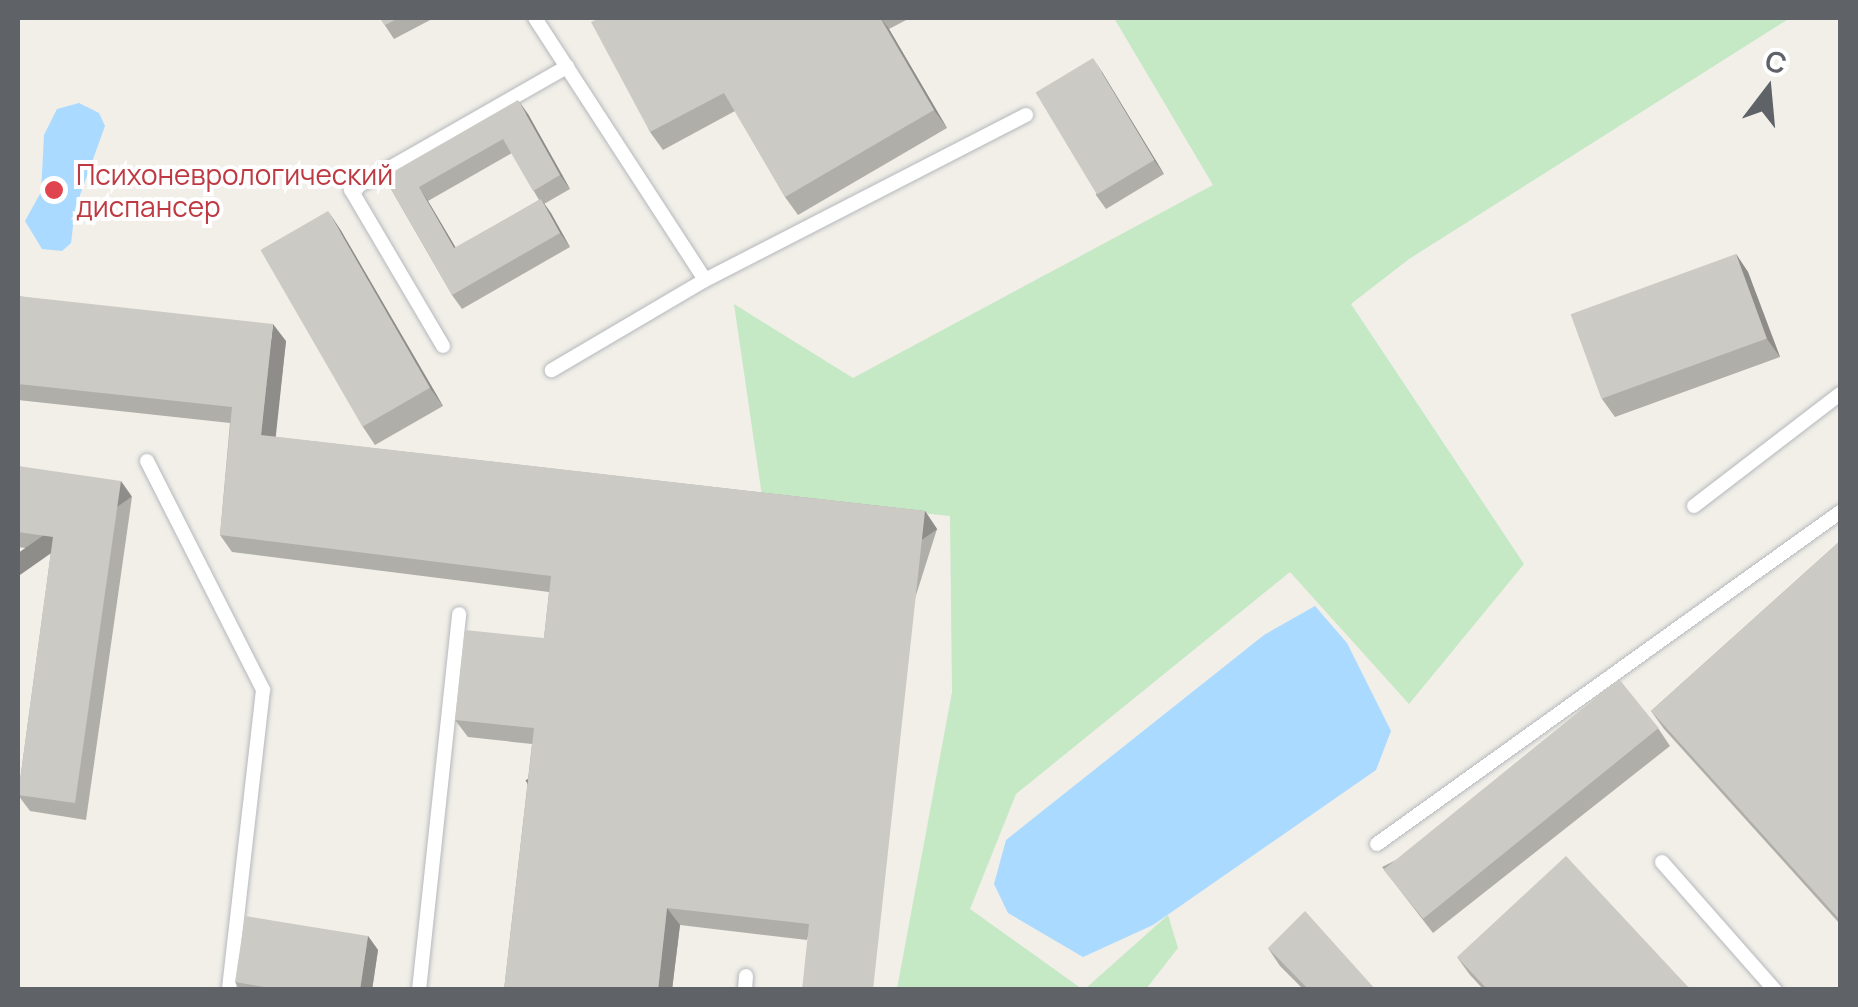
<!DOCTYPE html>
<html>
<head>
<meta charset="utf-8">
<style>
  body { margin:0 }
  #map { position:relative; width:1858px; height:1007px; overflow:hidden; background:#f1efe8; font-family:Manrope,sans-serif }
  div>[style] { position:absolute }
  .green>* { inset:0; background:#c5e8c5 }
  .water>* { inset:0; background:#aadaff }
  .roads { filter:drop-shadow(0 0 2px #b5b8bc) drop-shadow(0 0 2px #b5b8bc) }
  .service>* { height:14px; margin:-7px; padding:0 7px; transform-origin:7px; border-radius:7px; background:#fff }
  .wall>* { inset:0; background:#afaea9 }
  .shaded-wall>* { inset:0; background:#8f8d8a; transform-origin:0 0 }
  .building>* { inset:0; background:#cccac5; transform-origin:0 0 }
  .dots>* { width:28px; height:28px; translate:-50% -50%; box-sizing:border-box; border:5px solid #fff; border-radius:50% }
  span { translate:-50% -50%; white-space:nowrap; text-align:center; line-height:1.15; -webkit-text-stroke:8px #fff; paint-order:stroke }
  .health-label { font-size:28px; color:#be3a42 }
  .left { translate:0 -50%; text-align:left }
  .frame { position:absolute; inset:0; border:20px solid #5f6368; pointer-events:none }
  .north { position:absolute; left:1718px; top:40px; width:100px; height:100px; -webkit-text-stroke:8px #fff; paint-order:stroke; rotate:16deg; font-size:28px; font-weight:700; line-height:40px; text-align:center; color:#5f6368 }
  .north::after { content:''; display:block; margin:auto; width:35px; height:45px; background:#5f6368; clip-path:polygon(50% 0,100% 100%,50% 72%,0 100%) }
</style>
</head>
<body>
<div id="map">
  <div class="green">
    <div style="clip-path:polygon(1114px 18px,1790px 18px,1409px 259px,1351px 304px,1524px 564px,1409px 704px,1290px 572px,1016px 794px,970px 909px,1082px 989px,897px 989px,952px 692px,950px 516px,762px 496px,734px 304px,853px 378px,1213px 185px)"></div>
    <div style="clip-path:polygon(1168px 915px,1178px 948px,1146px 989px,1085px 989px)"></div>
  </div>
  <div class="water">
    <div style="clip-path:polygon(79px 103px,99px 113px,105px 126px,75px 209px,71px 243px,62px 251px,42px 249px,25px 221px,41px 192px,44px 135px,57px 109px)"></div>
    <div style="clip-path:polygon(1315px 606px,1347px 643px,1391px 731px,1376px 770px,1153px 925px,1083px 957px,1008px 913px,994px 884px,1006px 840px,1264px 635px)"></div>
  </div>
  <div class="roads">
    <div class="service">
      <div style="left:535px;top:18px;width:312px;rotate:57deg"></div>
      <div style="left:705px;top:280px;width:178px;rotate:149.5deg"></div>
      <div style="left:705px;top:280px;width:361px;rotate:-27.2deg"></div>
      <div style="left:443px;top:346px;width:181px;rotate:-120.5deg"></div>
      <div style="left:351px;top:190px;width:249px;rotate:-29.7deg"></div>
      <div style="left:147px;top:461px;width:257px;rotate:63.1deg"></div>
      <div style="left:263px;top:690px;width:302px;rotate:96.5deg"></div>
      <div style="left:1694px;top:506px;width:184px;rotate:-37.5deg"></div>
      <div style="left:1377px;top:844px;width:570px;rotate:-35.64deg"></div>
      <div style="left:1662px;top:862px;width:171px;rotate:48.6deg"></div>
      <div style="left:419px;top:990px;width:378px;rotate:-83.9deg"></div>
      <div style="left:745px;top:990px;width:14px;rotate:-86deg"></div>
    </div>
  </div>
  <div class="wall">
    <div style="clip-path:polygon(380px 18px,434px 18px,394px 39px)"></div>
    <div style="clip-path:polygon(600px 18px,910px 18px,889px 29px,947px 128px,798px 215px,785px 197px,735px 111px,663px 150px,650px 132px)"></div>
    <div style="clip-path:polygon(1102px 72px,1164px 174px,1106px 209px,1096px 195px)"></div>
    <div style="clip-path:polygon(evenodd,528px 114px,570px 189px,544px 204px,570px 247px,462px 309px,452px 295px,384px 177px,528px 114px,512px 153px,539px 200px,456px 248px,428px 201px,512px 153px)"></div>
    <div style="clip-path:polygon(340px 229px,443px 406px,375px 445px,363px 427px)"></div>
    <div style="clip-path:polygon(1736px 254px,1748px 272px,1780px 357px,1615px 417px,1602px 399px)"></div>
    <div style="clip-path:polygon(18px 296px,286px 341px,275px 437px,925px 511px,937px 529px,807px 940px,680px 925px,672px 990px,504px 990px,532px 744px,468px 737px,455px 720px,544px 638px,549px 592px,232px 552px,220px 535px,230px 423px,18px 400px)"></div>
    <div style="clip-path:polygon(18px 466px,132px 497px,86px 820px,30px 811px,18px 795px,51px 552px,18px 547px)"></div>
    <div style="clip-path:polygon(1840px 541px,1840px 924px,1664px 729px,1651px 711px)"></div>
    <div style="clip-path:polygon(1658px 728px,1670px 746px,1433px 933px,1382px 867px)"></div>
    <div style="clip-path:polygon(368px 936px,378px 950px,372px 990px,240px 990px,235px 982px)"></div>
    <div style="clip-path:polygon(1268px 948px,1376px 990px,1304px 990px,1280px 966px)"></div>
    <div style="clip-path:polygon(1457px 957px,1691px 990px,1484px 990px,1470px 975px)"></div>
  </div>
  <div class="shaded-wall">
    <div style="clip-path:polygon(881px 18px,889px 29px,947px 128px,934px 110px)"></div>
    <div style="clip-path:polygon(1093px 58px,1102px 72px,1164px 174px,1154px 160px)"></div>
    <div style="clip-path:polygon(518px 100px,528px 114px,570px 189px,560px 175px)"></div>
    <div style="clip-path:polygon(419px 187px,428px 201px,464px 262px,454px 248px)"></div>
    <div style="clip-path:polygon(541px 199px,551px 213px,570px 247px,560px 233px)"></div>
    <div style="clip-path:polygon(328px 211px,340px 229px,443px 406px,430px 388px)"></div>
    <div style="clip-path:polygon(1736px 254px,1748px 272px,1780px 357px,1767px 339px)"></div>
    <div style="clip-path:polygon(273px 324px,286px 341px,274px 453px,261px 435px)"></div>
    <div style="left:121px;top:481px;width:19px;height:325px;rotate:55deg"></div>
    <div style="left:925px;top:511px;width:22px;height:482px;rotate:56deg"></div>
    <div style="clip-path:polygon(667px 908px,680px 925px,672px 990px,658px 990px)"></div>
    <div style="clip-path:polygon(368px 936px,378px 950px,372px 990px,360px 990px)"></div>
  </div>
  <div class="building">
    <div style="clip-path:polygon(380px 18px,399px 18px,385px 25px)"></div>
    <div style="clip-path:polygon(600px 18px,880px 18px,934px 110px,785px 197px,724px 93px,650px 132px,591px 22px)"></div>
    <div style="left:1093px;top:58px;width:119px;height:67px;rotate:59deg"></div>
    <div style="clip-path:polygon(518px 100px,560px 175px,533px 191px,503px 139px,419px 187px,454px 248px,541px 199px,560px 233px,452px 295px,384px 177px)"></div>
    <div style="left:328px;top:211px;width:204px;height:78px;rotate:60deg"></div>
    <div style="left:1736px;top:254px;width:90px;height:176px;rotate:70deg"></div>
    <div style="clip-path:polygon(18px 296px,273px 324px,261px 435px,925px 511px,873px 990px,802px 990px,809px 924px,667px 908px,658px 990px,504px 990px,534px 728px,455px 720px,465px 630px,544px 638px,551px 576px,220px 535px,232px 407px,18px 384px)"></div>
    <div style="clip-path:polygon(18px 466px,121px 481px,75px 803px,18px 795px,53px 537px,18px 532px)"></div>
    <div style="clip-path:polygon(1840px 541px,1840px 920px,1651px 711px)"></div>
    <div style="left:1619px;top:679px;width:63px;height:303px;rotate:51deg"></div>
    <div style="clip-path:polygon(1566px 856px,1691px 990px,1488px 990px,1457px 957px)"></div>
    <div style="clip-path:polygon(1305px 911px,1376px 990px,1309px 990px,1268px 948px)"></div>
    <div style="clip-path:polygon(245px 916px,368px 936px,360px 990px,282px 990px,235px 982px)"></div>
  </div>
  <div class="dots">
    <div style="left:54px;top:190px;background:#e0444e"></div>
  </div>
  <div class="health-label">
    <span class="left" style="left:76px;top:190px">Психоневрологический<br>диспансер</span>
  </div>
  <div class="frame"></div>
  <div class="north">С</div>
</div>
</body>
</html>
